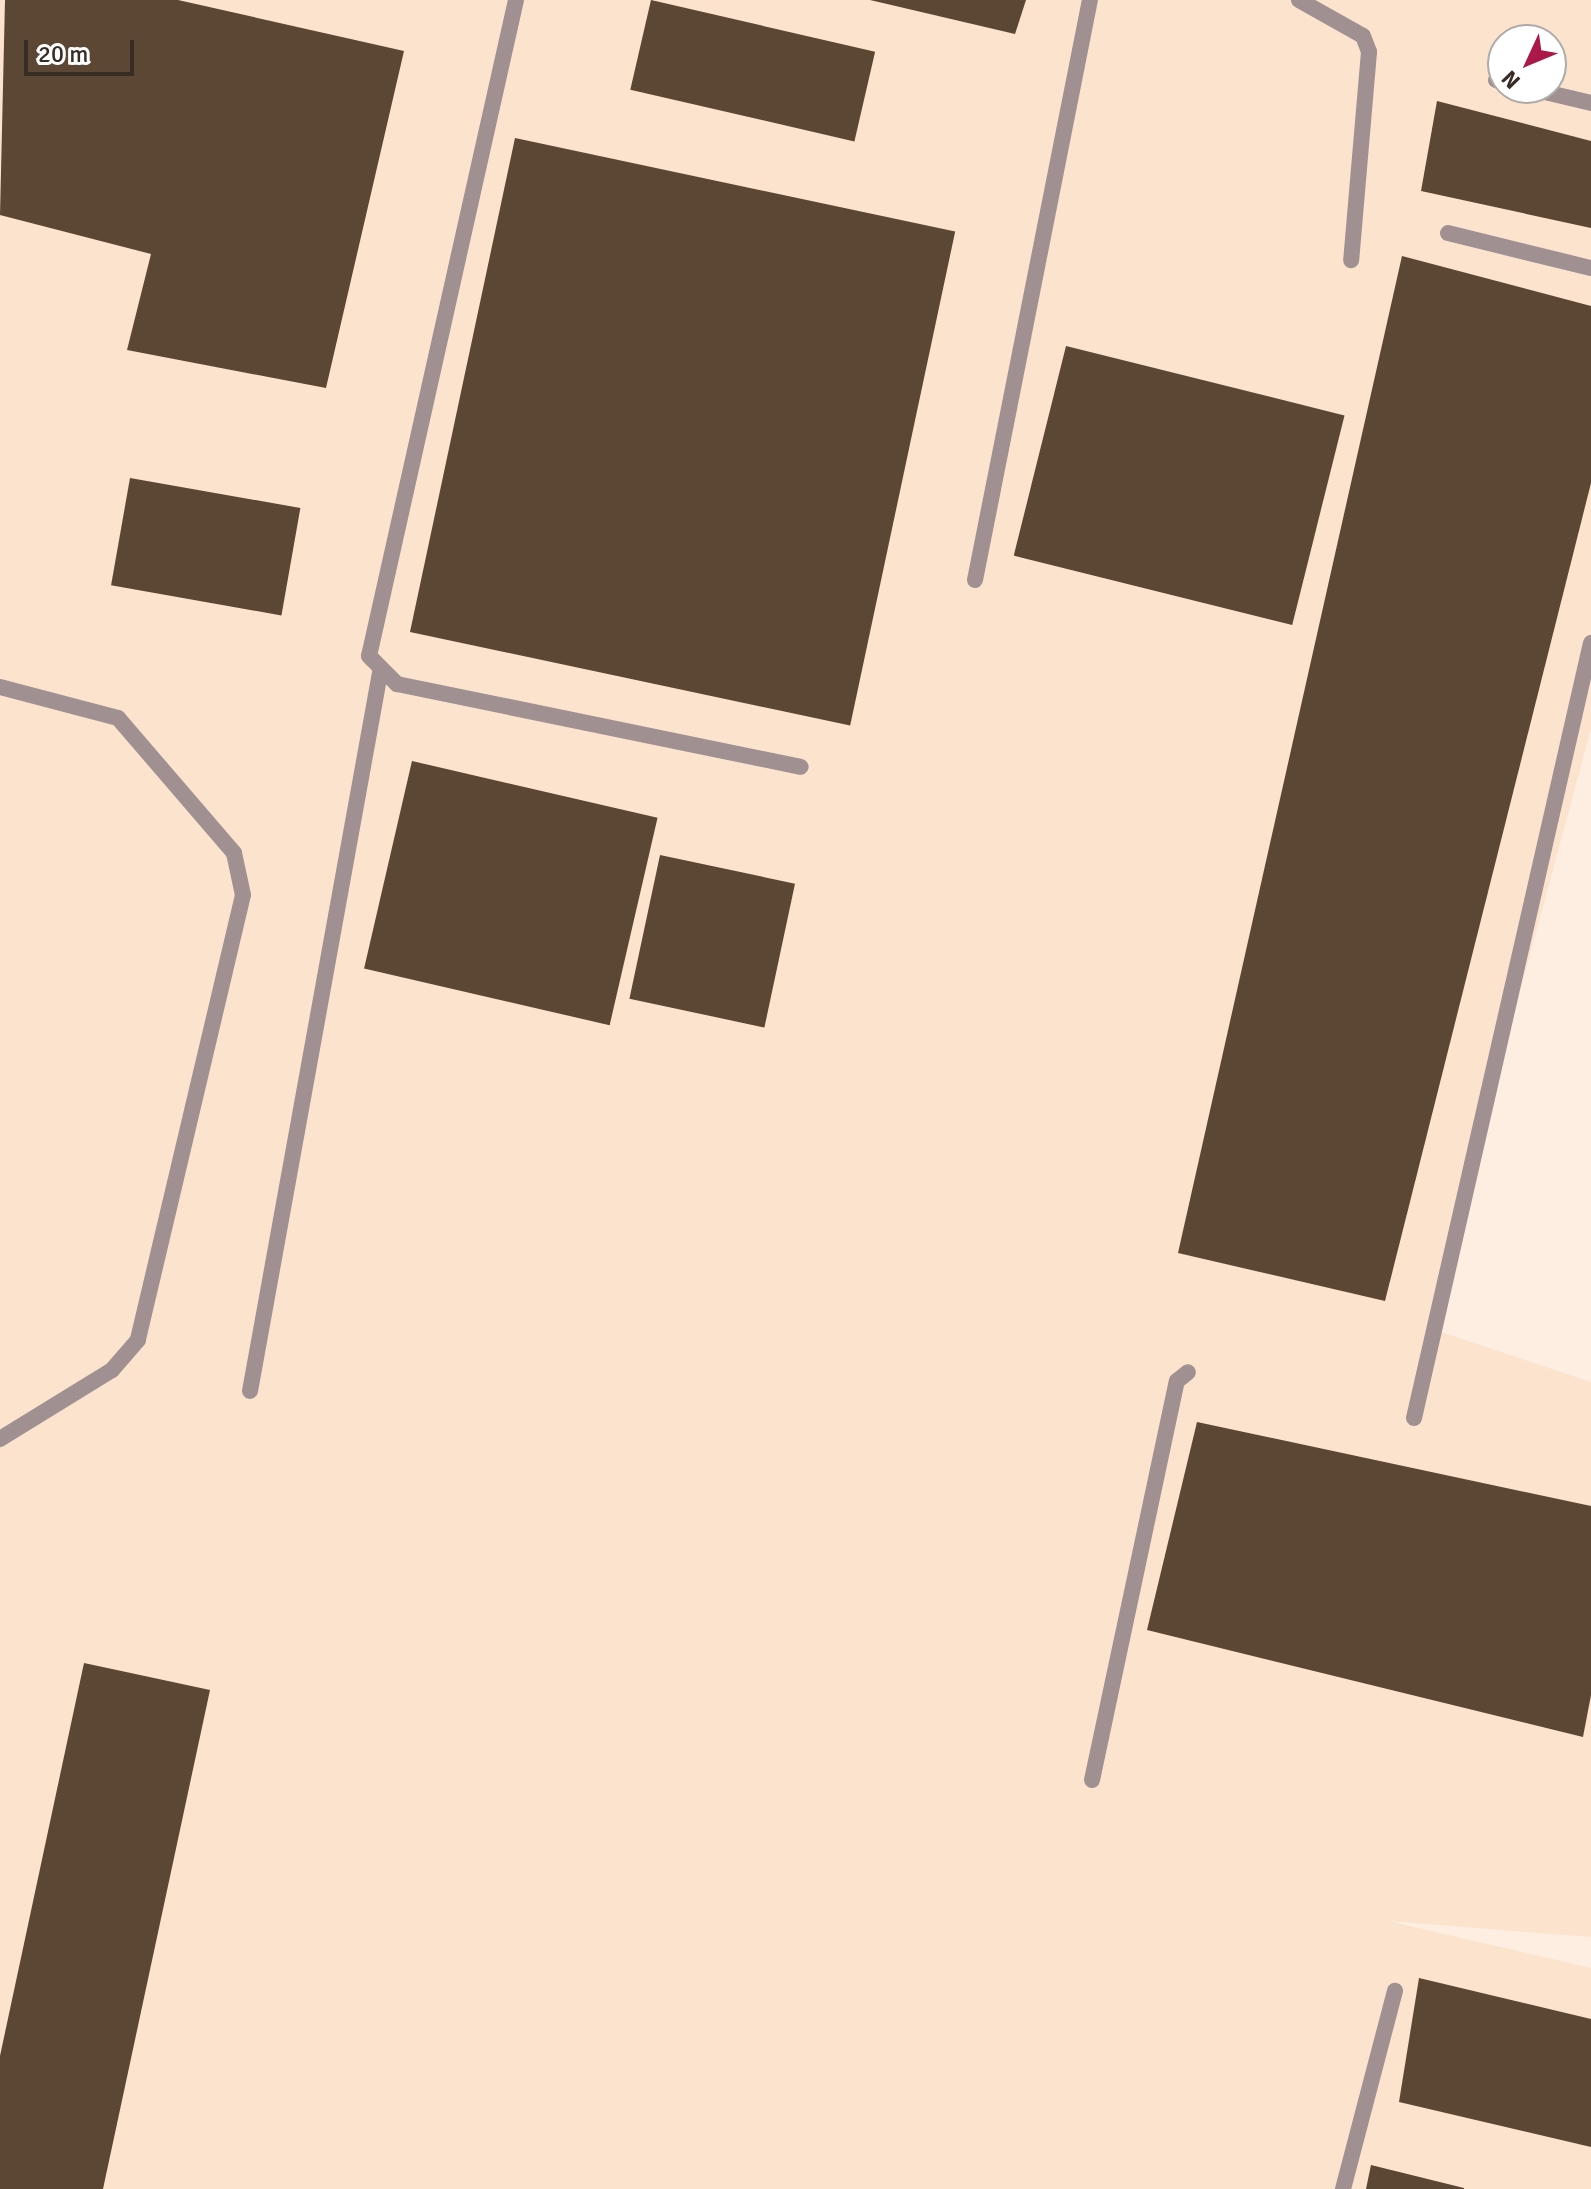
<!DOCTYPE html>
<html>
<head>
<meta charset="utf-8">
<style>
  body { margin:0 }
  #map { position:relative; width:1591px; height:2189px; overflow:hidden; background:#fdeee1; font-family:Signika,sans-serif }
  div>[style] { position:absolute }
  .built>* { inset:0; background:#fbe3cd }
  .building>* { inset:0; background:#5b4733; transform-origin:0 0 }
  .lane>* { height:16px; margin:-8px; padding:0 8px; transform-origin:8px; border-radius:8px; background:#a09092 }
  span { translate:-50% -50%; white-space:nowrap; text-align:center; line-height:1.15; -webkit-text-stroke:8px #fff; paint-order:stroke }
  .north { position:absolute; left:1487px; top:24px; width:80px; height:80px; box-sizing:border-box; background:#fff; border:2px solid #afaba8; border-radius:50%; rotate:226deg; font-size:22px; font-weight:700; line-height:32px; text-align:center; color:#372d25 }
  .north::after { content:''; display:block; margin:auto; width:28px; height:36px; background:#ac1949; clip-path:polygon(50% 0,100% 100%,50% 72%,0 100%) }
  .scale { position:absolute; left:24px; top:40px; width:110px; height:36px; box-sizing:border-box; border:4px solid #372d25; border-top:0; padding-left:10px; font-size:24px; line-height:28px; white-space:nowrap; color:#372d25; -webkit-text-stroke:6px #fff; paint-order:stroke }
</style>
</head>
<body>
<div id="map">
  <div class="built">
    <div style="clip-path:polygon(evenodd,0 0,1591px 0,1591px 729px,1429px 1328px,1591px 1382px,1591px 1937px,1388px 1921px,1591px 1968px,1591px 2189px,0 2189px,0 0,1503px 40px,1551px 40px,1551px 88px,1503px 88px,1503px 40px)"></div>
  </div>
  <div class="building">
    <div style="clip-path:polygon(5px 0,178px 0,404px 51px,326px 388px,127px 350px,151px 254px,0 215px)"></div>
    <div style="left:651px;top:0;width:230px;height:92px;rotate:13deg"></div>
    <div style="clip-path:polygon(870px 0,1026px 0,1015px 34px)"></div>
    <div style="clip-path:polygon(1437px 101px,1591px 141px,1591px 228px,1421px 191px)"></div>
    <div style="left:515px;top:138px;width:450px;height:505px;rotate:12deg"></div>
    <div style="clip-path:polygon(1402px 256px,1591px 306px,1591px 483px,1385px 1301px,1178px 1253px)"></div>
    <div style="left:1066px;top:346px;width:287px;height:216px;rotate:14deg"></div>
    <div style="left:130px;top:478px;width:173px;height:109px;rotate:10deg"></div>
    <div style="left:412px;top:761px;width:252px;height:213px;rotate:13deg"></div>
    <div style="left:660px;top:855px;width:138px;height:147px;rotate:12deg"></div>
    <div style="clip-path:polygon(1197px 1422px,1591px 1506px,1591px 1695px,1583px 1737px,1147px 1630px)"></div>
    <div style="clip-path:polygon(84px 1663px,210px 1690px,103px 2189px,0 2189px,0 2056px)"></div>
    <div style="clip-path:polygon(1419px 1978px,1591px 2019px,1591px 2147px,1399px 2102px)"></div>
    <div style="clip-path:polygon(1371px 2165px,1464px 2188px,1464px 2189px,1366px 2189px)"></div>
  </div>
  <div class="lane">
    <div style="left:516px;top:0;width:672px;rotate:102.63deg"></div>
    <div style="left:369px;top:656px;width:40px;rotate:45deg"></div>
    <div style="left:397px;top:684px;width:412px;rotate:11.6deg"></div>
    <div style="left:1299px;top:0;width:73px;rotate:29.4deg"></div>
    <div style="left:1363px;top:36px;width:17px;rotate:69deg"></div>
    <div style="left:1369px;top:52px;width:209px;rotate:94.9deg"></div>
    <div style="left:1496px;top:80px;width:7px;rotate:16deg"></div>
    <div style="left:1528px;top:88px;width:65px;rotate:13.4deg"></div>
    <div style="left:1448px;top:233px;width:147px;rotate:13.8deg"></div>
    <div style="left:975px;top:580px;width:591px;rotate:-78.79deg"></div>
    <div style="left:0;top:687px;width:122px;rotate:14.7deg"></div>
    <div style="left:118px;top:718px;width:178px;rotate:49.3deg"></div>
    <div style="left:234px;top:853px;width:43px;rotate:77.9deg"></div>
    <div style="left:243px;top:895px;width:457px;rotate:103.3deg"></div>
    <div style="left:138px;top:1340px;width:40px;rotate:131deg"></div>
    <div style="left:112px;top:1370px;width:132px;rotate:148.4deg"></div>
    <div style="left:250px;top:1391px;width:730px;rotate:-79.74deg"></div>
    <div style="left:1414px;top:1418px;width:795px;rotate:-77.14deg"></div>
    <div style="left:1092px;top:1780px;width:408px;rotate:-78deg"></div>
    <div style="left:1177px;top:1381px;width:14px;rotate:-39deg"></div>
    <div style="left:1343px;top:2189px;width:205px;rotate:-75.3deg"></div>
  </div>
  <div class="north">N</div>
  <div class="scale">20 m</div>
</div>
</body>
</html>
